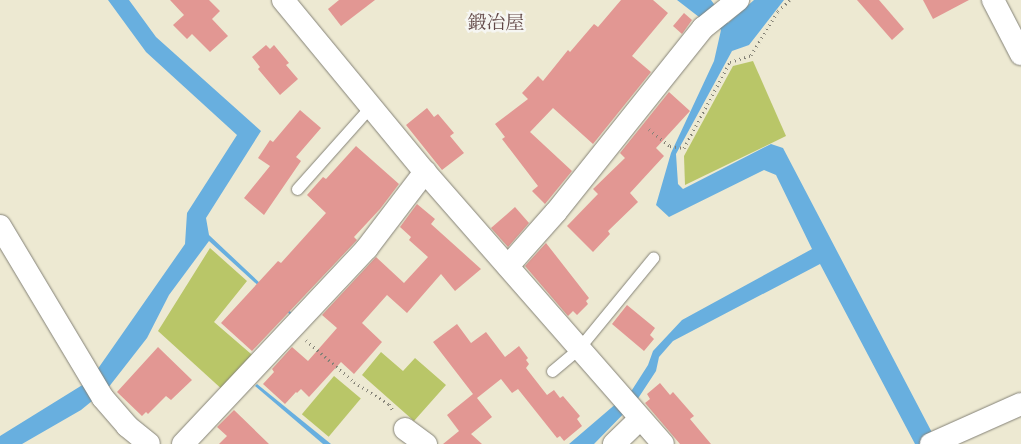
<!DOCTYPE html>
<html>
<head>
<meta charset="utf-8">
<style>
  body { margin:0 }
  #map { position:relative; width:1021px; height:444px; overflow:hidden; background:#ede9d2; font-family:Cardo,"Noto Serif JP",serif }
  div>[style] { position:absolute }
  .green>* { inset:0; background:#b9c668; transform-origin:0 0 }
  .water>* { inset:0; background:#68afdf }
  .building>* { inset:0; background:#e29793 }
  .path>* { height:3px; margin-top:-1.5px; transform-origin:0; background:repeating-linear-gradient(90deg,#848277 0 1px,transparent 0 5px) }
  .roads { filter:drop-shadow(0 0 1px #848277) drop-shadow(0 0 1px #848277) }
  .service>* { height:11px; margin:-5.5px; padding:0 5.5px; transform-origin:5.5px; border-radius:5.5px; background:#fff }
  .minor>* { height:22px; margin:-11px; padding:0 11px; transform-origin:11px; border-radius:11px; background:#fff }
  span { translate:-50% -50%; white-space:nowrap; text-align:center; line-height:1.15; -webkit-text-stroke:5px #f6f6f2; paint-order:stroke }
  .neighbourhood-label { font-size:19px; color:#614746 }
</style>
</head>
<body>
<div id="map">
  <div class="green">
    <div style="clip-path:polygon(753px 61px,786px 136px,685px 185px,684px 156px,733px 66px)"></div>
    <div style="clip-path:polygon(210px 248px,247px 281px,214px 322px,258px 360px,225px 392px,158px 331px)"></div>
    <div style="clip-path:polygon(381px 352px,403px 371px,415px 358px,446px 385px,414px 421px,362px 375px)"></div>
    <div style="left:334px;top:376px;width:35px;height:50px;rotate:40deg"></div>
  </div>
  <div class="water">
    <div style="clip-path:polygon(108px 0,129px 0,156px 37px,261px 131px,206px 218px,209px 235px,296px 317px,295px 319px,209px 241px,169px 295px,147px 338px,108px 388px,81px 410px,22px 444px,0 444px,0 436px,84px 384px,97px 370px,185px 244px,187px 213px,237px 135px,146px 52px)"></div>
    <div style="clip-path:polygon(677px 0,711px 0,728px 23px,754px 0,784px 0,749px 45px,732px 51px,676px 154px,678px 184px,683px 189px,771px 144px,783px 148px,938px 444px,915px 444px,820px 264px,673px 341px,659px 357px,656px 371px,637px 400px,594px 444px,569px 444px,632px 390px,648px 365px,653px 351px,682px 320px,812px 249px,776px 175px,764px 170px,669px 217px,656px 205px,671px 153px,714px 61px,721px 30px,717px 24px,699px 17px)"></div>
    <div style="clip-path:polygon(257px 384px,331px 444px,323px 444px,255px 386px)"></div>
  </div>
  <div class="building">
    <div style="clip-path:polygon(170px 0,209px 0,220px 11px,212px 19px,228px 36px,210px 52px,192px 34px,187px 39px,173px 25px,184px 15px)"></div>
    <div style="clip-path:polygon(339px 0,375px 0,341px 26px,328px 9px)"></div>
    <div style="clip-path:polygon(621px 0,653px 0,668px 13px,632px 56px,651px 72px,593px 144px,553px 108px,530px 132px,572px 171px,545px 204px,532px 191px,538px 186px,502px 139px,505px 137px,495px 124px,528px 99px,522px 93px,538px 76px,543px 81px,568px 50px,570px 52px,594px 24px,598px 27px)"></div>
    <div style="clip-path:polygon(857px 0,879px 0,904px 29px,892px 40px)"></div>
    <div style="clip-path:polygon(923px 0,969px 0,933px 19px)"></div>
    <div style="clip-path:polygon(684px 13px,692px 20px,682px 34px,673px 26px)"></div>
    <div style="clip-path:polygon(266px 45px,270px 49px,274px 45px,289px 63px,286px 65px,298px 79px,280px 95px,258px 69px,260px 67px,252px 57px)"></div>
    <div style="clip-path:polygon(669px 92px,690px 111px,656px 148px,664px 156px,630px 193px,638px 202px,608px 231px,610px 234px,593px 252px,567px 226px,598px 194px,593px 189px,625px 158px,620px 153px)"></div>
    <div style="clip-path:polygon(427px 108px,434px 117px,438px 114px,454px 133px,450px 136px,464px 153px,442px 170px,406px 125px)"></div>
    <div style="clip-path:polygon(300px 110px,321px 128px,296px 157px,301px 161px,264px 215px,244px 198px,270px 166px,258px 158px,270px 140px,273px 142px)"></div>
    <div style="clip-path:polygon(356px 146px,399px 184px,380px 209px,354px 237px,357px 240px,252px 351px,221px 323px,278px 261px,281px 263px,326px 213px,307px 195px,323px 177px,326px 179px)"></div>
    <div style="clip-path:polygon(417px 204px,435px 219px,431px 224px,481px 269px,455px 291px,441px 274px,407px 313px,387px 295px,362px 323px,382px 342px,354px 374px,341px 362px,309px 397px,301px 389px,297px 393px,296px 392px,285px 404px,263px 384px,274px 372px,272px 369px,292px 347px,308px 361px,337px 328px,322px 315px,376px 257px,404px 283px,428px 257px,409px 240px,411px 237px,400px 227px)"></div>
    <div style="clip-path:polygon(515px 207px,529px 223px,508px 247px,491px 228px)"></div>
    <div style="clip-path:polygon(546px 243px,589px 298px,586px 301px,588px 304px,577px 315px,573px 311px,568px 316px,525px 266px)"></div>
    <div style="clip-path:polygon(627px 305px,655px 328px,650px 335px,654px 339px,644px 351px,612px 324px)"></div>
    <div style="clip-path:polygon(457px 324px,471px 343px,486px 332px,505px 357px,519px 346px,528px 358px,526px 360px,529px 364px,526px 368px,547px 395px,554px 390px,560px 398px,563px 396px,580px 416px,577px 419px,582px 426px,564px 441px,560px 436px,557px 438px,518px 389px,512px 393px,501px 379px,477px 398px,492px 417px,471px 434px,482px 444px,443px 444px,459px 431px,447px 415px,473px 394px,433px 342px)"></div>
    <div style="clip-path:polygon(158px 347px,192px 380px,171px 400px,166px 396px,148px 414px,146px 412px,142px 416px,117px 392px)"></div>
    <div style="clip-path:polygon(660px 383px,670px 395px,673px 392px,694px 416px,690px 419px,711px 444px,680px 444px,645px 403px,650px 399px,647px 394px)"></div>
    <div style="clip-path:polygon(234px 410px,269px 444px,219px 444px,227px 436px,217px 427px)"></div>
  </div>
  <div class="path">
    <div style="left:649px;top:129px;width:27px;rotate:39deg"></div>
    <div style="left:670px;top:146px;width:14px;rotate:8deg"></div>
    <div style="left:684px;top:148px;width:98px;rotate:-61.9deg"></div>
    <div style="left:730px;top:62px;width:22px;rotate:-18deg"></div>
    <div style="left:751px;top:55px;width:52px;rotate:-58.5deg"></div>
    <div style="left:778px;top:11px;width:16px;rotate:-43deg"></div>
    <div style="left:306px;top:340px;width:64px;rotate:41.2deg"></div>
    <div style="left:354px;top:382px;width:41px;rotate:32.2deg"></div>
    <div style="left:389px;top:404px;width:9px;rotate:58deg"></div>
  </div>
  <div class="roads">
    <div class="service">
      <div style="left:297px;top:189px;width:111px;rotate:-48.3deg"></div>
      <div style="left:552px;top:371px;width:35px;rotate:-40deg"></div>
      <div style="left:579px;top:348px;width:117px;rotate:-50.6deg"></div>
    </div>
    <div class="minor">
      <div style="left:283px;top:0;width:223px;rotate:50.5deg"></div>
      <div style="left:425px;top:172px;width:361px;rotate:48.8deg"></div>
      <div style="left:993px;top:0;width:61px;rotate:62.6deg"></div>
      <div style="left:0;top:226px;width:200px;rotate:59.1deg"></div>
      <div style="left:103px;top:398px;width:37px;rotate:49deg"></div>
      <div style="left:127px;top:426px;width:28px;rotate:39deg"></div>
      <div style="left:508px;top:266px;width:72px;rotate:-48.4deg"></div>
      <div style="left:556px;top:212px;width:236px;rotate:-51.4deg"></div>
      <div style="left:703px;top:28px;width:45px;rotate:-38.7deg"></div>
      <div style="left:405px;top:429px;width:26px;rotate:36deg"></div>
      <div style="left:183px;top:444px;width:269px;rotate:-46.8deg"></div>
      <div style="left:367px;top:248px;width:96px;rotate:-52.7deg"></div>
      <div style="left:614px;top:444px;width:36px;rotate:-44deg"></div>
      <div style="left:931px;top:444px;width:98px;rotate:-24deg"></div>
    </div>
  </div>
  <div class="neighbourhood-label">
    <span style="left:496px;top:24px">鍛冶屋</span>
  </div>
</div>
</body>
</html>
